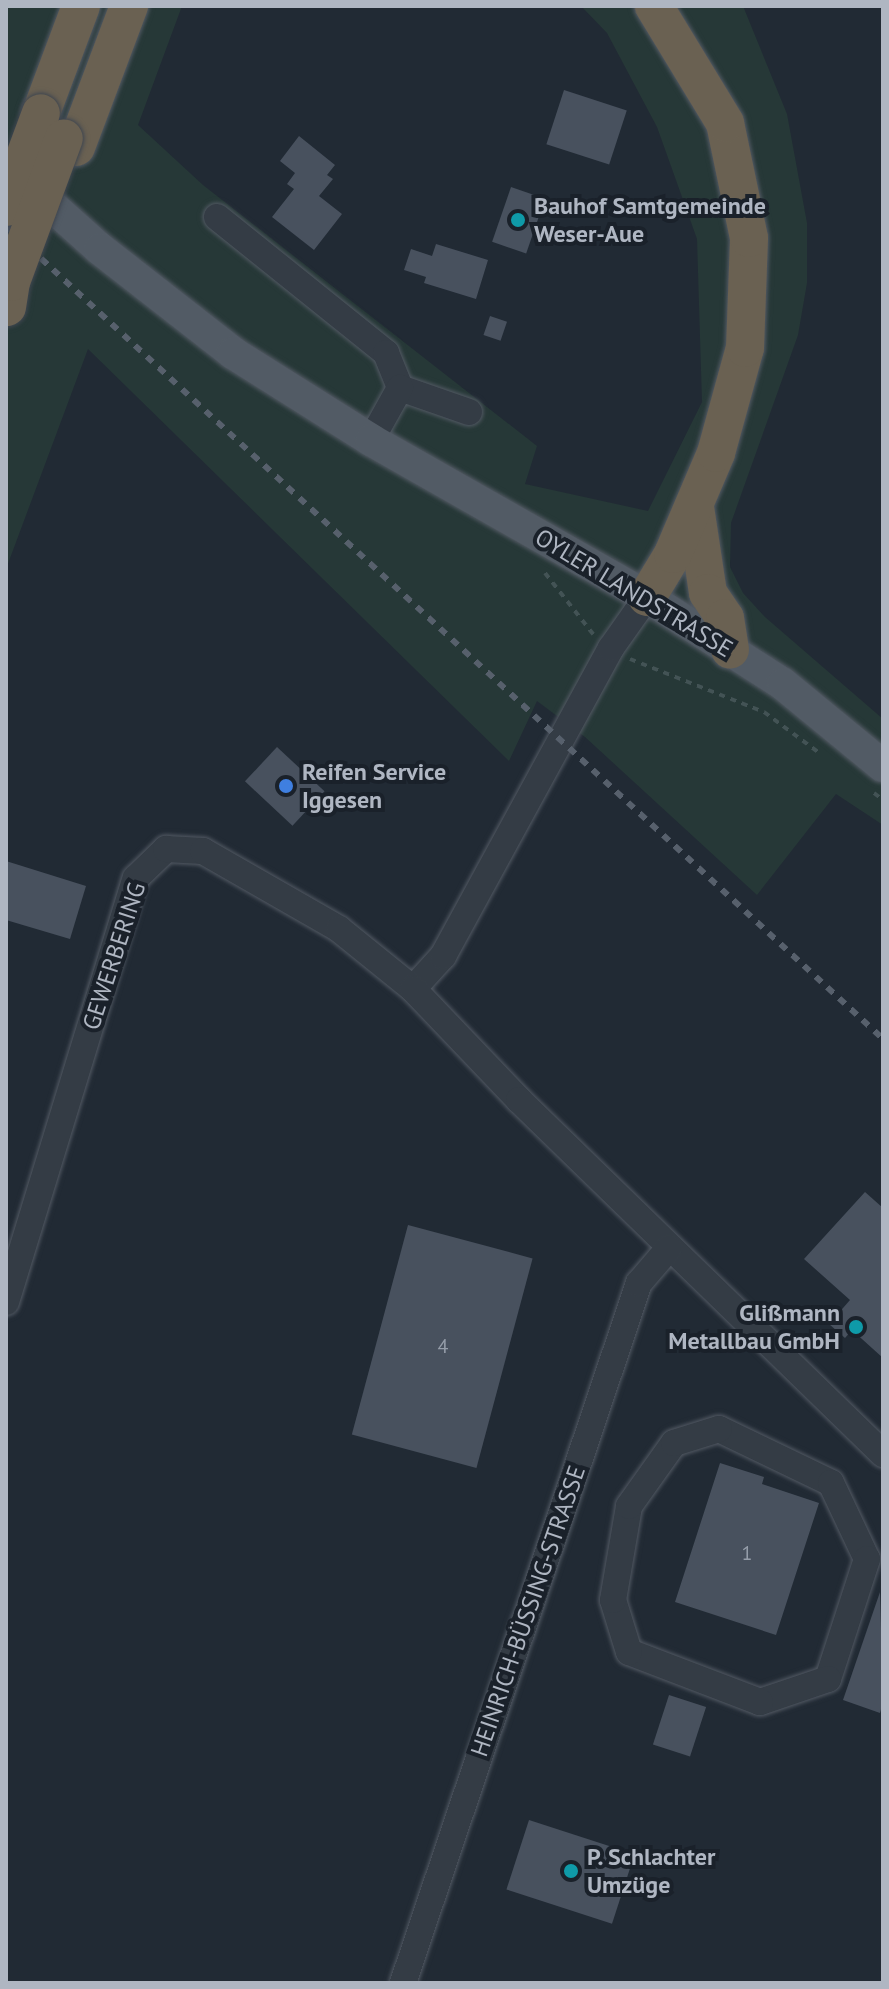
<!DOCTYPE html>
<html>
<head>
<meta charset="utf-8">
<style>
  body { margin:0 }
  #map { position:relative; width:889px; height:1989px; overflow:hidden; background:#212a34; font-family:"PT Sans",sans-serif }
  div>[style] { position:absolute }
  .green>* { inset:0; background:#263837 }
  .building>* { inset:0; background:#48515e; transform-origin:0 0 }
  .path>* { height:4px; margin-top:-2px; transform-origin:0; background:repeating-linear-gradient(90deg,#435355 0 6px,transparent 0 12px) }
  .roads { filter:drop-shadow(0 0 2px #525963) drop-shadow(0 0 2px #525963) }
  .minor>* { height:26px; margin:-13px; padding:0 13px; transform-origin:13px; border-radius:13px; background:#343c45 }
  .major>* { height:32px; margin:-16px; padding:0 16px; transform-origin:16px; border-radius:16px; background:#525b65 }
  .highway>* { height:38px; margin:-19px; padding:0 19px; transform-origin:19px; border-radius:19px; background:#6a6152 }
  .rail>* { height:6px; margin-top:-3px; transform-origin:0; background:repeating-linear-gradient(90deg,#57606c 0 8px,transparent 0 16px) }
  .bridges { filter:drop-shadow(0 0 2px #3f4650) drop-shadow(0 0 2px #3f4650) }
  .highway-bridge>* { height:38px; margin:-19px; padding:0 19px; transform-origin:19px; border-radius:19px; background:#6a6152 }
  .dots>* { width:22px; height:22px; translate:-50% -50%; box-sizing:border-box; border:4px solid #1a212a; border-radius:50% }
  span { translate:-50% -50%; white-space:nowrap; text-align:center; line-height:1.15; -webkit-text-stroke:8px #1a212a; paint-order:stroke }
  .number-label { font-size:20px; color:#959da9 }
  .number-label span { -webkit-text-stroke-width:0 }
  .poi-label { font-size:24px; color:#afb6c2; font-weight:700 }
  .left { translate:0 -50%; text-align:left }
  .right { translate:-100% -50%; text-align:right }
  .street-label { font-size:24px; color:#afb6c2 }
  .frame { position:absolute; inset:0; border:8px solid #afb6c2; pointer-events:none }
</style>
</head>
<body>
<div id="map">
  <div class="green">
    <div style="clip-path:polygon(6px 6px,182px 6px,138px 125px,203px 185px,537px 446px,525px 484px,648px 511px,702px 402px,697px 239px,657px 127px,607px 33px,581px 6px,743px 6px,787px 114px,807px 223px,807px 283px,798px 335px,731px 523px,730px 567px,743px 593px,765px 617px,883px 719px,883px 825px,836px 794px,757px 895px,585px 737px,537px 701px,509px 761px,88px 349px,6px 569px)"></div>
  </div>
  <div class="building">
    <div style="left:564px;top:90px;width:66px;height:57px;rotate:18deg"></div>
    <div style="clip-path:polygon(299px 136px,335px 165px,327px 175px,333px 179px,319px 196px,342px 214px,314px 250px,272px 217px,294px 189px,287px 184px,295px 173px,280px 161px)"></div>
    <div style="left:511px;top:187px;width:36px;height:58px;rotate:19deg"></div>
    <div style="clip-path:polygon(436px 244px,488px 260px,476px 299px,424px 283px,426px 277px,404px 270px,411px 249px,432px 256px)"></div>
    <div style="left:490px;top:316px;width:18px;height:20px;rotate:19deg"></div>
    <div style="left:277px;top:747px;width:65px;height:47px;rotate:43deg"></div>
    <div style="clip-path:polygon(6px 861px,86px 886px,70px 939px,6px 920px)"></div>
    <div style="clip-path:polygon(865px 1192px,883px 1208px,883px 1358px,852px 1330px,845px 1338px,829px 1324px,850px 1300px,804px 1259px)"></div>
    <div style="left:408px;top:1225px;width:129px;height:217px;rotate:15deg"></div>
    <div style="clip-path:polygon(720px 1463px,764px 1477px,762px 1484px,819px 1503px,776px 1635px,675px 1602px)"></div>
    <div style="clip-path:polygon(880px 1592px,883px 1702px,880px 1713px,843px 1700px)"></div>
    <div style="left:669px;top:1695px;width:39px;height:52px;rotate:18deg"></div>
    <div style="left:529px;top:1820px;width:111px;height:73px;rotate:18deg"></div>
  </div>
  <div class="path">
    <div style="left:545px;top:573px;width:78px;rotate:51.8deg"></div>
    <div style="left:630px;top:659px;width:144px;rotate:21.6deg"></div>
    <div style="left:764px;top:712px;width:67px;rotate:36.5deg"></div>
    <div style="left:874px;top:793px;width:11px;rotate:38deg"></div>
  </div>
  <div class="roads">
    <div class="minor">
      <div style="left:217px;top:217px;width:217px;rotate:38.8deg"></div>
      <div style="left:386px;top:353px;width:38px;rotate:68deg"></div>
      <div style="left:400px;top:388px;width:73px;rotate:19.2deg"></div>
      <div style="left:371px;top:440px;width:60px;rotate:-60.9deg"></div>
      <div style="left:413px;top:989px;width:45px;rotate:-47.7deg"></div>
      <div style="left:443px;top:956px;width:351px;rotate:-61.4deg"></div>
      <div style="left:611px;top:648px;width:62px;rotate:-54.8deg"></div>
      <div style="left:6px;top:1302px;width:443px;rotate:-73deg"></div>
      <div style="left:136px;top:878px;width:42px;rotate:-44deg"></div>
      <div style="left:166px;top:849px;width:37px;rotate:3deg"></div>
      <div style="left:203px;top:851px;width:157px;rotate:29.8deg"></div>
      <div style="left:339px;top:929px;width:95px;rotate:39deg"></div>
      <div style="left:413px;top:989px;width:153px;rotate:46.3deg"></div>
      <div style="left:519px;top:1100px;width:508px;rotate:44.2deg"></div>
      <div style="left:719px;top:1429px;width:124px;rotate:25.7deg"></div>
      <div style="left:831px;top:1483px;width:84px;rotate:64.7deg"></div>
      <div style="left:867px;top:1559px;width:126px;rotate:108deg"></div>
      <div style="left:828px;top:1679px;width:72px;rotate:161.3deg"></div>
      <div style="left:760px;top:1702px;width:140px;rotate:-159.1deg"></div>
      <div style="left:629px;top:1652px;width:54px;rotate:-107.1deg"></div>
      <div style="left:613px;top:1600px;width:95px;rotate:-80.3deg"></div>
      <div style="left:629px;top:1506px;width:77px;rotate:-54.5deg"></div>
      <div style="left:674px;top:1443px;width:47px;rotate:-17.3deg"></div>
      <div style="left:403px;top:1983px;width:739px;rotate:-71.37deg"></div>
      <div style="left:639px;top:1283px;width:46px;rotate:-49.4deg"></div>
    </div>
    <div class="major">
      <div style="left:25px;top:182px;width:101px;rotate:41.8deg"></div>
      <div style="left:100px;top:249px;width:169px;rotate:38deg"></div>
      <div style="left:233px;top:353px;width:163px;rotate:32.2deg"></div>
      <div style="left:371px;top:440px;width:318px;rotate:29.6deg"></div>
      <div style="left:647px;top:597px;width:161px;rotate:32.6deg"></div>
      <div style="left:783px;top:684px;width:129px;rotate:39.4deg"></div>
    </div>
    <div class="highway">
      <div style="left:41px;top:113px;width:114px;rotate:-69.5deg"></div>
      <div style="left:76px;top:147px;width:151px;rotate:-69.4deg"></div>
      <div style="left:695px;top:507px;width:87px;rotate:81.4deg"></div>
      <div style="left:708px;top:593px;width:30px;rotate:56deg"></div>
      <div style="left:725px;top:618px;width:32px;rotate:81deg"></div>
      <div style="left:647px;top:597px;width:50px;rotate:-58.8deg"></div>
      <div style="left:673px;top:554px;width:110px;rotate:-66.9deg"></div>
      <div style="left:716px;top:453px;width:109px;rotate:-74.6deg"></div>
      <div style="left:745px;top:348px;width:110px;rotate:-87.9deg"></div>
      <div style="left:749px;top:238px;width:117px;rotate:-101.8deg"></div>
      <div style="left:725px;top:123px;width:137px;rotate:-121.3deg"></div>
    </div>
  </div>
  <div class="rail">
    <div style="left:6px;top:226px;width:1196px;rotate:42.83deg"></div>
  </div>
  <div class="bridges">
    <div class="highway-bridge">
      <div style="left:6px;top:207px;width:100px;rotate:-69.6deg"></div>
      <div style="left:7px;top:307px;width:25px;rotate:-81deg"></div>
      <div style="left:11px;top:282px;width:153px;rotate:-69.8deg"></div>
    </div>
  </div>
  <div class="dots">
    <div style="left:518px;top:220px;background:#0f9aa8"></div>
    <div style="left:286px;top:786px;background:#3f7fe0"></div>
    <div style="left:856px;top:1327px;background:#0f9aa8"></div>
    <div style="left:571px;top:1871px;background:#0f9aa8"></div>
  </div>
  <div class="number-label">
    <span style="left:443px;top:1346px">4</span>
    <span style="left:747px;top:1553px">1</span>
  </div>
  <div class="poi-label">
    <span class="left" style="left:534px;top:220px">Bauhof Samtgemeinde<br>Weser-Aue</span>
    <span class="left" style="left:302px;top:786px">Reifen Service<br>Iggesen</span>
    <span class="right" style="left:840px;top:1327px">Glißmann<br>Metallbau GmbH</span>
    <span class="left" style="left:587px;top:1871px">P. Schlachter<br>Umzüge</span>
  </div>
  <div class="street-label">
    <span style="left:634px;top:593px;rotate:31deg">OYLER LANDSTRASSE</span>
    <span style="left:114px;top:956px;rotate:-72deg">GEWERBERING</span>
    <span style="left:528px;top:1611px;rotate:-71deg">HEINRICH-BÜSSING-STRASSE</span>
  </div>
  <div class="frame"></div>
</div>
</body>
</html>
